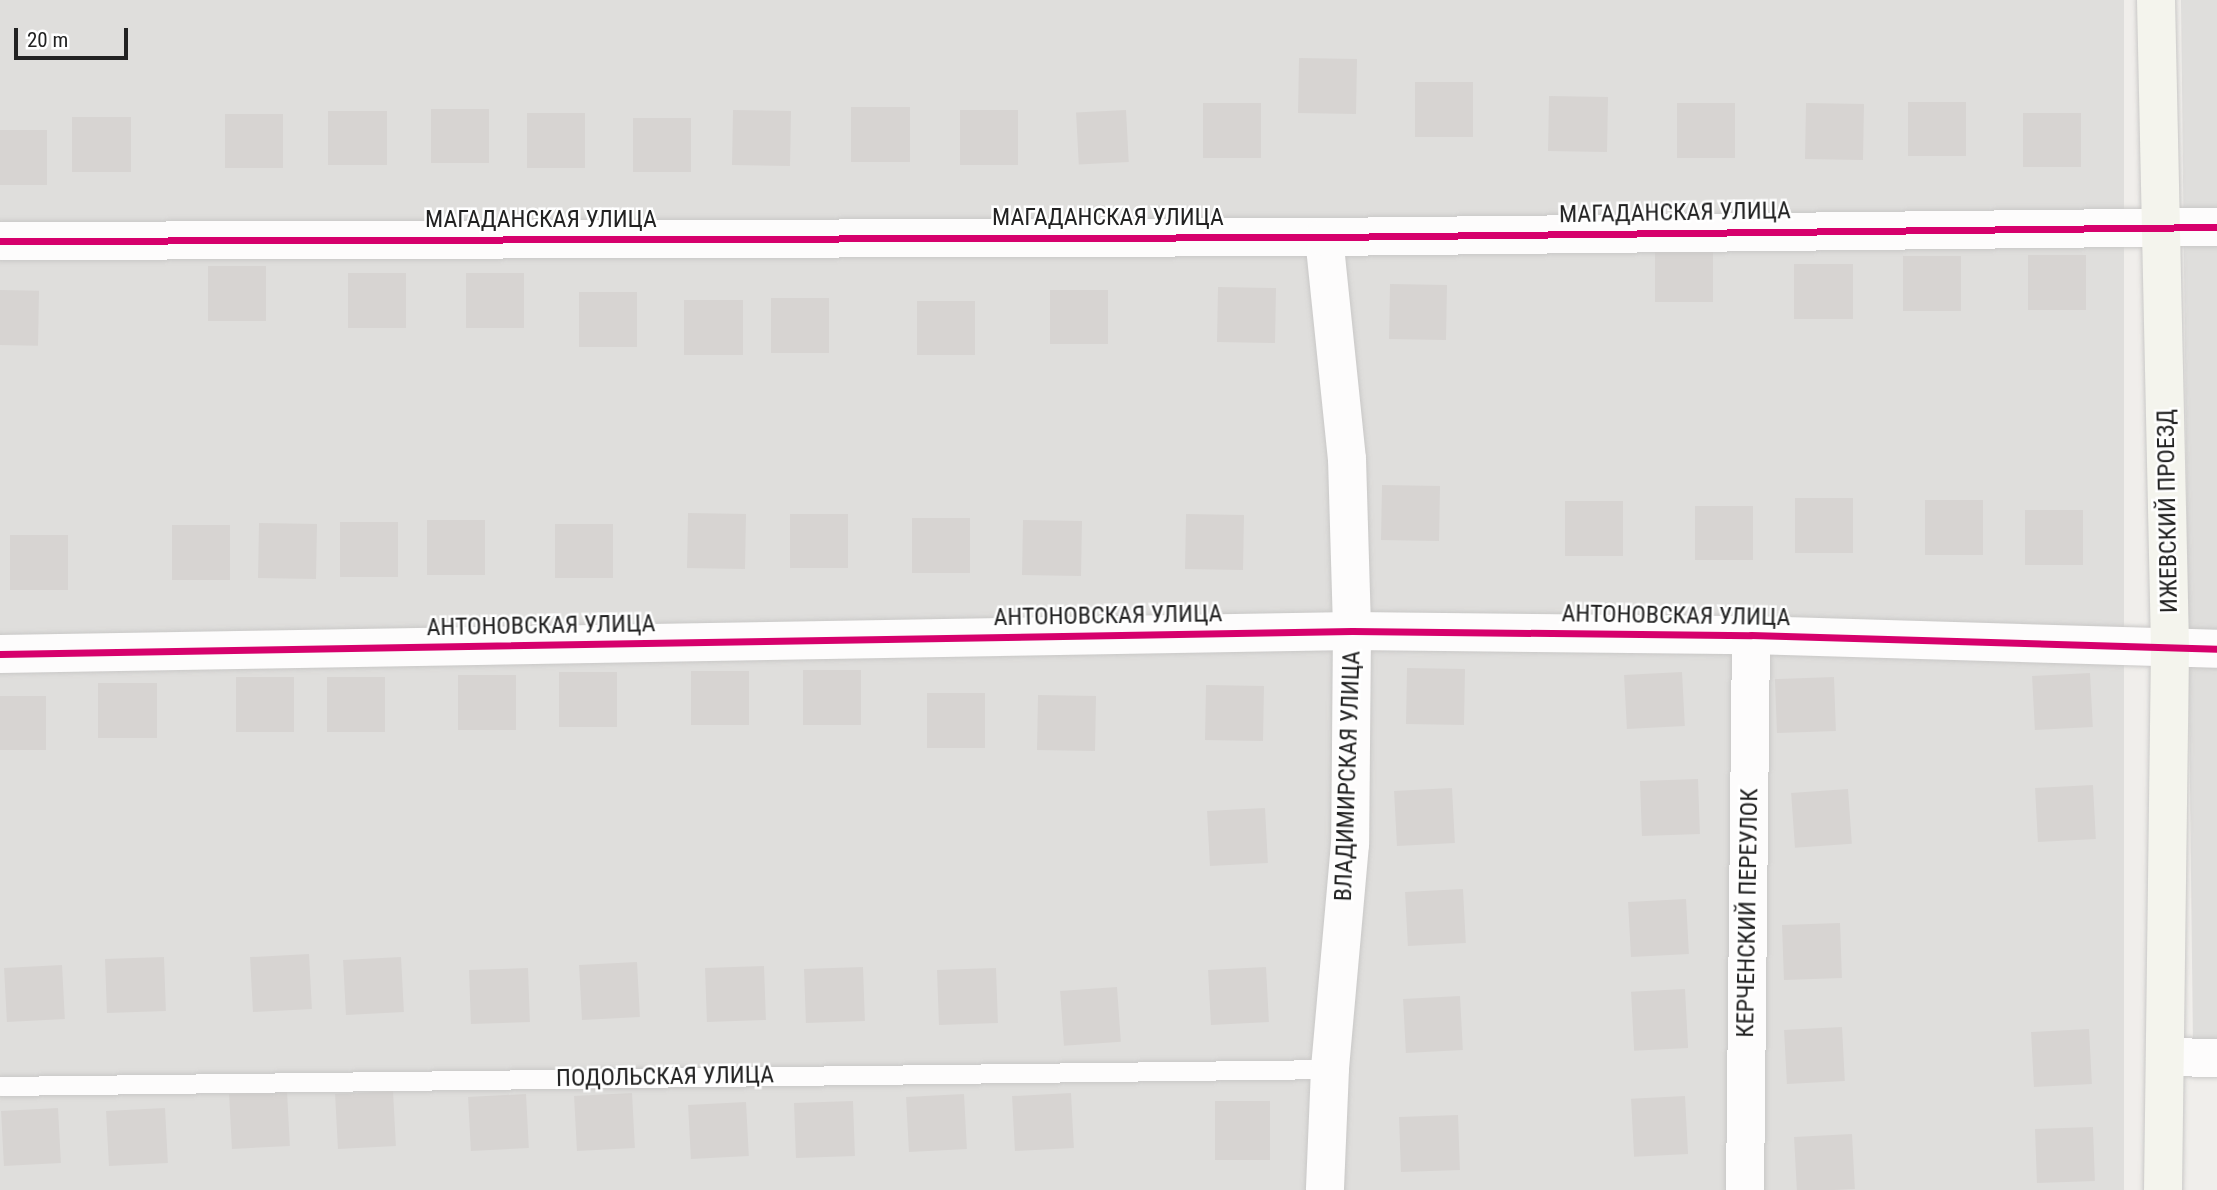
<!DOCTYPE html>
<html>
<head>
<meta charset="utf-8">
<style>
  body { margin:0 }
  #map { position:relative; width:2217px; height:1190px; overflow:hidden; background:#f0eeeb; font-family:"Roboto Condensed",sans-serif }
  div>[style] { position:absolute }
  .residential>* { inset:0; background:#dfdedc; transform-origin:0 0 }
  .building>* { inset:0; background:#d7d4d2; transform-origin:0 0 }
  .roads { filter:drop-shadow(0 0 2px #c9c8c7) drop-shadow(0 0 2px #c9c8c7) }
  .lane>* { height:19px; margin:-9.5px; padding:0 9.5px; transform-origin:9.5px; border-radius:9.5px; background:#fdfcfc }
  .street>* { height:38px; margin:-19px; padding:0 19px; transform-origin:19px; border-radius:19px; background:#fdfcfc }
  .secondary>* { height:38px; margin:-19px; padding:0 19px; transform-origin:19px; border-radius:19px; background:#f4f4ed }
  .cycleway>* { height:7px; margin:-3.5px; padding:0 3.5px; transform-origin:3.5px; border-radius:3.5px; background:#d6006c }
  span { translate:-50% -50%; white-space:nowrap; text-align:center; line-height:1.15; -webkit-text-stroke:5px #fff; paint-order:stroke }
  .street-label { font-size:24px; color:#222 }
  .scale { position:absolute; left:14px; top:28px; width:114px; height:32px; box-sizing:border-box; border:4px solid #222; border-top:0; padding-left:9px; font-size:21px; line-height:24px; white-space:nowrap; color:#222; -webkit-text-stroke:5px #fff; paint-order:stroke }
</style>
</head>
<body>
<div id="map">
  <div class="residential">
    <div style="left:0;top:0;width:2124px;height:1190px"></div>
    <div style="clip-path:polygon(2181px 0,2217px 0,2217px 1047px,2193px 1047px)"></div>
  </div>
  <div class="building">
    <div style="left:1299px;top:58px;width:58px;height:55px;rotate:1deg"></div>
    <div style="left:1415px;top:82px;width:58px;height:55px"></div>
    <div style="left:1549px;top:96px;width:59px;height:55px;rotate:1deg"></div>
    <div style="left:1908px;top:102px;width:58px;height:54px"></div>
    <div style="left:1203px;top:103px;width:58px;height:55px"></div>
    <div style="left:1677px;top:103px;width:58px;height:55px"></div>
    <div style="left:1806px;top:103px;width:58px;height:56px;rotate:1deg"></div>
    <div style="left:851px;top:107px;width:59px;height:55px"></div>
    <div style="left:431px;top:109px;width:58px;height:54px"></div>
    <div style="left:733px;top:110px;width:58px;height:55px;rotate:1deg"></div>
    <div style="left:960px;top:110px;width:58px;height:55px"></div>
    <div style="left:1126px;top:110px;width:52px;height:50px;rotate:87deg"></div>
    <div style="left:328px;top:111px;width:59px;height:54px"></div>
    <div style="left:527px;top:113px;width:58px;height:55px"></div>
    <div style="left:2023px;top:113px;width:58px;height:54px"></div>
    <div style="left:225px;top:114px;width:58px;height:54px"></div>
    <div style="left:72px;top:117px;width:59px;height:55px"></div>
    <div style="left:633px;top:118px;width:58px;height:54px"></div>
    <div style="left:0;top:130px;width:47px;height:55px"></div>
    <div style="left:1655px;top:247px;width:58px;height:55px"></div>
    <div style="left:2028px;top:255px;width:58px;height:55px"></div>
    <div style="left:1903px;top:256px;width:58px;height:55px"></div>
    <div style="left:1794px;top:264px;width:59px;height:55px"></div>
    <div style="left:208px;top:266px;width:58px;height:55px"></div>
    <div style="left:348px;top:273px;width:58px;height:55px"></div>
    <div style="left:466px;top:273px;width:58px;height:55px"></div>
    <div style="left:1390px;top:284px;width:57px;height:55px;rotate:1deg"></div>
    <div style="left:1218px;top:287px;width:58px;height:55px;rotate:1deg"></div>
    <div style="left:0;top:290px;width:39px;height:55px;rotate:1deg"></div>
    <div style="left:1050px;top:290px;width:58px;height:54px"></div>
    <div style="left:579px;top:292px;width:58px;height:55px"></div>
    <div style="left:771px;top:298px;width:58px;height:55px"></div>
    <div style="left:684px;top:300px;width:59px;height:55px"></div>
    <div style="left:917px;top:301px;width:58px;height:54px"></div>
    <div style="left:1382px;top:485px;width:58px;height:55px;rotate:1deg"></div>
    <div style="left:1795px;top:498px;width:58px;height:55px"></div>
    <div style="left:1925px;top:500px;width:58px;height:55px"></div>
    <div style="left:1565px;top:501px;width:58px;height:55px"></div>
    <div style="left:1695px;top:506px;width:58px;height:54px"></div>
    <div style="left:2025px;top:510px;width:58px;height:55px"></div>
    <div style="left:688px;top:513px;width:58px;height:55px;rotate:1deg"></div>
    <div style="left:790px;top:514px;width:58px;height:54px"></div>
    <div style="left:1186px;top:514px;width:58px;height:55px;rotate:1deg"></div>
    <div style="left:912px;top:518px;width:58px;height:55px"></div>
    <div style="left:427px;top:520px;width:58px;height:55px"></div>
    <div style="left:1023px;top:520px;width:59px;height:55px;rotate:1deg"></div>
    <div style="left:340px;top:522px;width:58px;height:55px"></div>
    <div style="left:259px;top:523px;width:58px;height:55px;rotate:1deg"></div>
    <div style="left:555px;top:524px;width:58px;height:54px"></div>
    <div style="left:172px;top:525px;width:58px;height:55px"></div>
    <div style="left:10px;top:535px;width:58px;height:55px"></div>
    <div style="left:1407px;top:668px;width:58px;height:56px;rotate:1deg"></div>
    <div style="left:803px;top:670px;width:58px;height:55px"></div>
    <div style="left:691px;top:671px;width:58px;height:54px"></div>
    <div style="left:559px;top:672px;width:58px;height:55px"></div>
    <div style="left:1682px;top:672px;width:54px;height:58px;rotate:87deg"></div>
    <div style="left:2090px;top:673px;width:54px;height:58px;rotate:87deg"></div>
    <div style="left:458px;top:675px;width:58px;height:55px"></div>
    <div style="left:236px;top:677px;width:58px;height:55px"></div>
    <div style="left:327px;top:677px;width:58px;height:55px"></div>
    <div style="left:1834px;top:677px;width:54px;height:59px;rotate:88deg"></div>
    <div style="left:98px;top:683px;width:59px;height:55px"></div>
    <div style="left:1206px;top:685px;width:58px;height:55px;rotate:1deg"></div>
    <div style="left:927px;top:693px;width:58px;height:55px"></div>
    <div style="left:1038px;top:695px;width:58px;height:55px;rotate:1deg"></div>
    <div style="left:0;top:696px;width:46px;height:54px"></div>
    <div style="left:1698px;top:779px;width:55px;height:58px;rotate:88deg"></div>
    <div style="left:2093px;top:785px;width:54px;height:58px;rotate:87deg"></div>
    <div style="left:1452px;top:788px;width:55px;height:58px;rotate:87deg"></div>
    <div style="left:1848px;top:789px;width:55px;height:57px;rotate:86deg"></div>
    <div style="left:1265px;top:808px;width:55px;height:58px;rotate:87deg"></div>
    <div style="left:1463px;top:889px;width:54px;height:58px;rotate:87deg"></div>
    <div style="left:1686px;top:899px;width:55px;height:58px;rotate:87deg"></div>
    <div style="left:1840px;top:923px;width:55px;height:58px;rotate:88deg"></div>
    <div style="left:309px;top:954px;width:55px;height:59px;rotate:87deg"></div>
    <div style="left:164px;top:957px;width:54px;height:59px;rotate:88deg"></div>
    <div style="left:401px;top:957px;width:55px;height:58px;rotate:87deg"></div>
    <div style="left:637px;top:962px;width:55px;height:58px;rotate:87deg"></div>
    <div style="left:62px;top:965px;width:54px;height:58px;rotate:87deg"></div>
    <div style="left:764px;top:966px;width:54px;height:59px;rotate:88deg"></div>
    <div style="left:863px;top:967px;width:54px;height:59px;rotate:88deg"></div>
    <div style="left:1266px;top:967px;width:55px;height:58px;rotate:87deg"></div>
    <div style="left:528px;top:968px;width:54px;height:59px;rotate:88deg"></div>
    <div style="left:996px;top:968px;width:55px;height:59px;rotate:88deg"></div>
    <div style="left:1117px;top:987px;width:55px;height:57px;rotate:86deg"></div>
    <div style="left:1685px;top:989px;width:59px;height:54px;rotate:87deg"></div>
    <div style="left:1460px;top:996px;width:54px;height:57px;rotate:87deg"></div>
    <div style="left:1842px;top:1027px;width:54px;height:58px;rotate:87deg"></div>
    <div style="left:2089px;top:1029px;width:55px;height:58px;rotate:87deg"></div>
    <div style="left:287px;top:1091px;width:55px;height:58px;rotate:87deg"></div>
    <div style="left:393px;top:1091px;width:55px;height:58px;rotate:87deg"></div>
    <div style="left:632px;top:1093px;width:55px;height:58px;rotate:87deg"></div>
    <div style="left:1071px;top:1093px;width:55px;height:59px;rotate:87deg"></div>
    <div style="left:526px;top:1094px;width:54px;height:58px;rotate:87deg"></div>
    <div style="left:964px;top:1094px;width:55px;height:58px;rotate:87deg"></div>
    <div style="left:1685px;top:1096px;width:58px;height:54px;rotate:87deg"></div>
    <div style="left:853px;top:1101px;width:55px;height:59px;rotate:88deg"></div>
    <div style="left:1215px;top:1101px;width:55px;height:59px"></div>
    <div style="left:746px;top:1102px;width:54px;height:58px;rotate:87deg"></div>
    <div style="left:58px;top:1108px;width:55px;height:57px;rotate:87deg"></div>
    <div style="left:165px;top:1108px;width:55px;height:59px;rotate:87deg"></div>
    <div style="left:1458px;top:1115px;width:55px;height:59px;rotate:88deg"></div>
    <div style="left:2093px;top:1127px;width:54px;height:58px;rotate:88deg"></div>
    <div style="left:1852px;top:1134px;width:55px;height:58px;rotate:87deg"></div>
  </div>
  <div class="roads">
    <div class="lane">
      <div style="left:0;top:1086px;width:1330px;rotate:-0.73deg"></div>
    </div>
    <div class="street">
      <div style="left:1324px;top:237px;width:223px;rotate:84.1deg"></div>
      <div style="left:1347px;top:459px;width:172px;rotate:88.3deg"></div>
      <div style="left:1352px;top:631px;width:213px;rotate:90.5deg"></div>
      <div style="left:1350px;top:844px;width:226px;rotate:95.1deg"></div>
      <div style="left:1330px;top:1069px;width:121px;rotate:92.4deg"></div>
      <div style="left:0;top:241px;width:1324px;rotate:-0.17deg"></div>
      <div style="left:1324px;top:237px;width:893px;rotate:-0.64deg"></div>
      <div style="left:0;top:654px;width:1352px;rotate:-0.97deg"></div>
      <div style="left:1352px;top:631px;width:399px;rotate:0.6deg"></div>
      <div style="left:1751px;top:635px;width:466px;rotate:1.7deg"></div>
      <div style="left:2168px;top:1057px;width:49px;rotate:1.2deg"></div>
      <div style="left:1745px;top:1190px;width:555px;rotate:-89.38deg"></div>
    </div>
    <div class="secondary">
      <div style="left:2156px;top:0;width:649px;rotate:88.76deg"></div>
      <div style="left:2170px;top:649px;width:541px;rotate:90.74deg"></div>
    </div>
  </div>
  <div class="cycleway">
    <div style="left:0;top:241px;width:1324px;rotate:-0.17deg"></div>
    <div style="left:1324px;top:237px;width:893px;rotate:-0.64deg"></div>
    <div style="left:0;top:654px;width:1352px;rotate:-0.97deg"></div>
    <div style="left:1352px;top:631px;width:399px;rotate:0.6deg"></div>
    <div style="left:1751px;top:635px;width:466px;rotate:1.7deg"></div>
  </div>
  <div class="street-label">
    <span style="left:1675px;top:213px;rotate:-1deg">МАГАДАНСКАЯ УЛИЦА</span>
    <span style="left:1108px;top:218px">МАГАДАНСКАЯ УЛИЦА</span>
    <span style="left:541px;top:220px">МАГАДАНСКАЯ УЛИЦА</span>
    <span style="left:2168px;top:511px;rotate:-91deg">ИЖЕВСКИЙ ПРОЕЗД</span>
    <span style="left:1108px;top:616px;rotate:-1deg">АНТОНОВСКАЯ УЛИЦА</span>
    <span style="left:1676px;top:616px;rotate:1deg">АНТОНОВСКАЯ УЛИЦА</span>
    <span style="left:541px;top:626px;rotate:-1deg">АНТОНОВСКАЯ УЛИЦА</span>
    <span style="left:1348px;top:776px;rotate:-88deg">ВЛАДИМИРСКАЯ УЛИЦА</span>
    <span style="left:1748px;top:913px;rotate:-89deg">КЕРЧЕНСКИЙ ПЕРЕУЛОК</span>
    <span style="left:665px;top:1077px;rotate:-1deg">ПОДОЛЬСКАЯ УЛИЦА</span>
  </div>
  <div class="scale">20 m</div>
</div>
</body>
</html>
